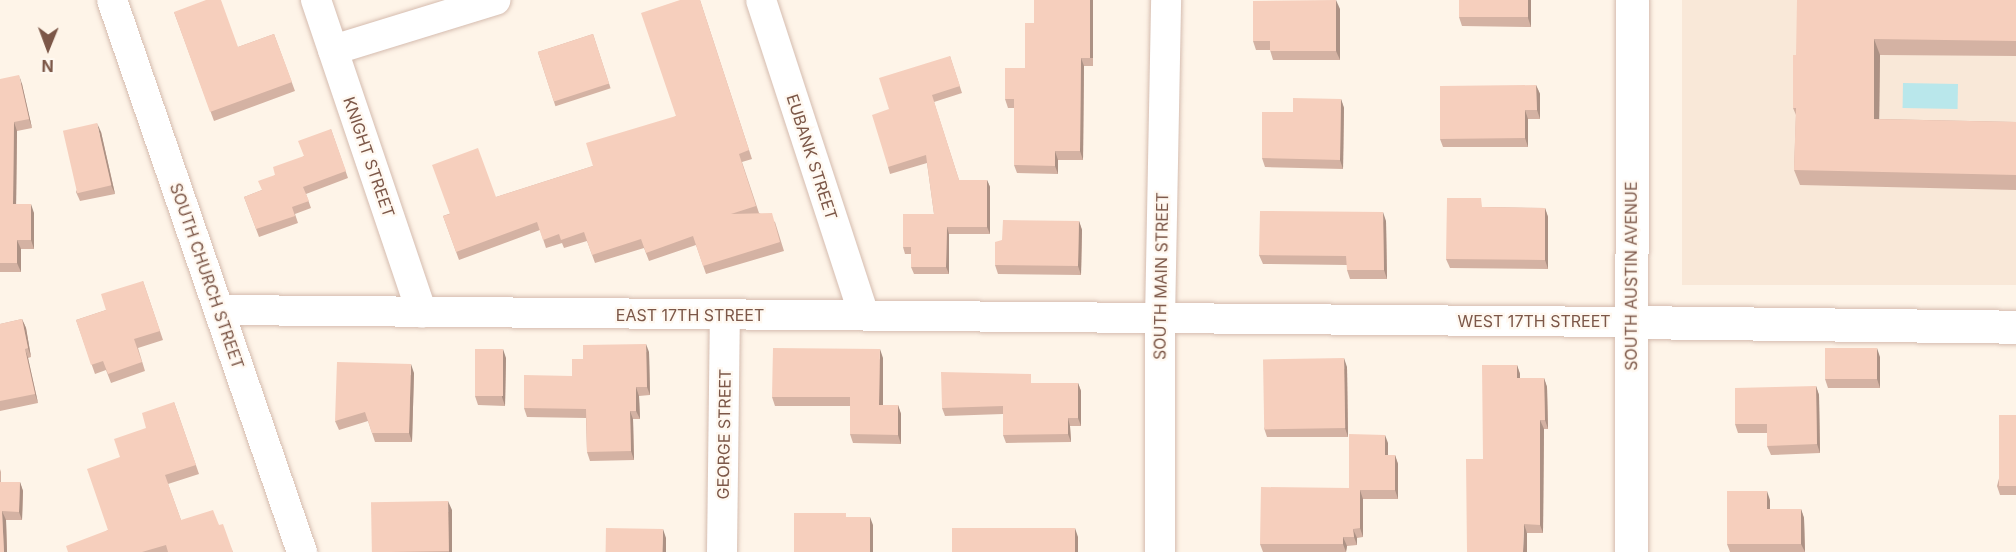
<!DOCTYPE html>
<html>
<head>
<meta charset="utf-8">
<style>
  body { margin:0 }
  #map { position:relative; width:2016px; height:552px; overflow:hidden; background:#fef4e8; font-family:Inter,sans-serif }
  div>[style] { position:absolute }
  .residential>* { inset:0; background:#f9e8d8; transform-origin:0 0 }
  .water>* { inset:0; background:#b9e7eb; transform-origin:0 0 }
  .roads { filter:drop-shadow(0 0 2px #d5bcaf) drop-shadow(0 0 2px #d5bcaf) }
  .street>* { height:30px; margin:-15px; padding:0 15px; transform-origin:15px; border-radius:15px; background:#fff }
  .secondary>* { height:33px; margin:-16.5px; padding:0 16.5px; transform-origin:16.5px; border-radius:16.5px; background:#fff }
  .wall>* { inset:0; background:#d4b2a3; transform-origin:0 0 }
  .shaded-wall>* { inset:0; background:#ac9184; transform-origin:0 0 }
  .building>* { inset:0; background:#f6cfbd; transform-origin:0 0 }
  span { translate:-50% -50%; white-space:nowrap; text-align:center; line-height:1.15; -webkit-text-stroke:4.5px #fff8f0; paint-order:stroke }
  .street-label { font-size:16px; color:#7c5748 }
  .north { position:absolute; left:18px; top:18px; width:60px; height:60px; -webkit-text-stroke:4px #fff8f0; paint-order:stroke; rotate:181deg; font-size:16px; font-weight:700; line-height:24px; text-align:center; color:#7c5748 }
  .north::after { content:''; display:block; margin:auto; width:21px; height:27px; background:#7c5748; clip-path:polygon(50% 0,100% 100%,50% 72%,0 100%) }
</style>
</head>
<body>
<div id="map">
  <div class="residential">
    <div style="left:1682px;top:0;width:334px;height:285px"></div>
  </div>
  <div class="water">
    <div style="left:1903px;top:83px;width:55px;height:25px;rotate:1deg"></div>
  </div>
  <div class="roads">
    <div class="street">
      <div style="left:112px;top:0;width:584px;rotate:71.01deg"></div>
      <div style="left:316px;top:0;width:330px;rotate:71.3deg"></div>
      <div style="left:761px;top:0;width:331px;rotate:71.9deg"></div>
      <div style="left:333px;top:50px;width:170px;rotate:-17.1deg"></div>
      <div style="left:219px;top:310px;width:1411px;rotate:0.49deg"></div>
      <div style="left:722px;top:552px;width:236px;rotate:-89.3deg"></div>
      <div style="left:1160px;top:552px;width:233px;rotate:-90deg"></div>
      <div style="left:1160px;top:319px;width:319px;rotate:-88.9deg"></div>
    </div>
    <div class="secondary">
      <div style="left:1630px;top:322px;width:386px;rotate:0.7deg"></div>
      <div style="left:1631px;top:552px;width:552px;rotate:-89.9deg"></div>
    </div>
  </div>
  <div class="wall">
    <div style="clip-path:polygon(700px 0,752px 159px,742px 162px,759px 213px,775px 222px,784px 251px,706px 274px,696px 245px,649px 261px,644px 248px,595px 263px,587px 241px,564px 248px,562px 243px,546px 248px,540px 230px,459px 260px,443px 216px,496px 197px,593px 166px,676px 116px)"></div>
    <div style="clip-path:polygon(1034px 0,1093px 0,1093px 66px,1084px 66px,1083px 160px,1058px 160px,1058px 174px,1017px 173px,1014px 165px,1014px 108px,1008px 108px,1005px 99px,1025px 68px,1034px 23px)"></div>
    <div style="clip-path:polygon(1459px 0,1531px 0,1531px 27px,1462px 26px,1459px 17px)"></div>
    <div style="clip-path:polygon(2016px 0,2016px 56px,1880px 55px,1879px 119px,2016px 122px,2016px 190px,1800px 185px,1794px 170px,1796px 115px,1793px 108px,1796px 55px)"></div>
    <div style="clip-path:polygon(1340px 9px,1340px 60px,1273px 60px,1270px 50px,1256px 50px,1253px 41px)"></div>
    <div style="clip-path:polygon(174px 12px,238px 47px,274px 34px,295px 91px,214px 121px)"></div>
    <div style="left:593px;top:34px;width:57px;height:58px;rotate:72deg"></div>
    <div style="clip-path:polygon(950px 56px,962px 93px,934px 102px,959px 180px,987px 180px,990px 187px,990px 234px,949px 234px,949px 274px,914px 274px,911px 267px,911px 254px,905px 254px,903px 247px,934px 214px,927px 163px,890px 174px,888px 167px,889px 109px)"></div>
    <div style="clip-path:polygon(0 79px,22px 84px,32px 128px,17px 131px,16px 204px,34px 213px,34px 249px,21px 249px,21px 272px,0 272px)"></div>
    <div style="clip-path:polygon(1536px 85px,1540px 94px,1540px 119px,1528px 119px,1528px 147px,1443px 147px,1440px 139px)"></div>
    <div style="clip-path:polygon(1341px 99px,1344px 108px,1343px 169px,1265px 167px,1262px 158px,1293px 112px)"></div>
    <div style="clip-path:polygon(331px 129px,348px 178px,306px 194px,311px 208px,295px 214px,298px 223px,259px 237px,244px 197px,262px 190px,275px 175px,304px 156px)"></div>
    <div style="clip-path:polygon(101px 132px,115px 194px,80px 201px,76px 192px)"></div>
    <div style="clip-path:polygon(1485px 207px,1545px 208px,1548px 217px,1548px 269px,1450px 268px,1446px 259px)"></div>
    <div style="clip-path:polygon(1079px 221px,1082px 230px,1081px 275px,998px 274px,995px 265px,1002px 240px)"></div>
    <div style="clip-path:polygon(1386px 221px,1387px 279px,1350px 279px,1347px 270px,1347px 265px,1263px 264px,1259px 255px)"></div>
    <div style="clip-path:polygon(143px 281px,163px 340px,138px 348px,145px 371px,111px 383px,106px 370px,95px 374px,76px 320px,106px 310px)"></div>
    <div style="clip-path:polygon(22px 319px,26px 328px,31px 357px,28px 358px,38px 403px,0 411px,0 324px)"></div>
    <div style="clip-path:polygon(649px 352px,650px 395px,639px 396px,640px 419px,633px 419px,634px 460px,590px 461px,587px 452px,586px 418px,527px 417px,524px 408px,572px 376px,583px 359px)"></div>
    <div style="clip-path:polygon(1880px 357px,1880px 388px,1828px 388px,1825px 379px)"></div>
    <div style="clip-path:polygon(506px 358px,505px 406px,478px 405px,475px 396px)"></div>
    <div style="clip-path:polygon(883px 358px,883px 405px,898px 405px,901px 414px,901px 444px,853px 443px,850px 434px,850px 406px,775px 406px,772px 397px)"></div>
    <div style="clip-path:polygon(1517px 365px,1520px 374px,1520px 378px,1544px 378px,1547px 387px,1548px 429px,1544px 429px,1543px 533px,1527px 533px,1483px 459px)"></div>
    <div style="clip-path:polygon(1347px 367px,1348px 437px,1267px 437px,1264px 428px)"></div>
    <div style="clip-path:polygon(414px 373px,412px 442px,375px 442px,368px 421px,339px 430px,335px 421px)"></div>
    <div style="clip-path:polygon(1034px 383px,1078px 383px,1081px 391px,1081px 426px,1070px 426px,1071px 442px,1006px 443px,1003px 435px,1003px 414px,945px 416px,942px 408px)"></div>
    <div style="clip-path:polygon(1816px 386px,1819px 395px,1820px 453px,1771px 455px,1767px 446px,1767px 433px,1738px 433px,1735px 424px)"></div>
    <div style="clip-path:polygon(174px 402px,199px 474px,168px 484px,181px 520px,219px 525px,233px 552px,68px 552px,108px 530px,120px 457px)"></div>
    <div style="clip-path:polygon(2016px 415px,2016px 495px,2000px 495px,1997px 486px)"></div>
    <div style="clip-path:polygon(1388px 443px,1388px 455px,1395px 455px,1398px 464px,1398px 499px,1363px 499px,1363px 537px,1357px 538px,1357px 545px,1347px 546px,1346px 552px,1263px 552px,1260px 544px,1349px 488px)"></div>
    <div style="clip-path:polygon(0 469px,1px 472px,1px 482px,20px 482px,23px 491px,22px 520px,6px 520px,7px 552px,0 552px)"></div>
    <div style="clip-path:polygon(1770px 500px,1770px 509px,1801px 509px,1804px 518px,1805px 552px,1730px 552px,1727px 544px)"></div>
    <div style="clip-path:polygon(452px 510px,452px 552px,372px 552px)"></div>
  </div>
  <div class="shaded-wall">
    <div style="left:1090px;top:0;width:3px;height:58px"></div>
    <div style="clip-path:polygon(1336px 0,1340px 9px,1340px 60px,1336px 51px)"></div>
    <div style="clip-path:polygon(1528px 0,1531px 0,1531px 27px,1528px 18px)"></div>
    <div style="clip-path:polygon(1874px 39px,1880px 55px,1879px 134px,1874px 119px)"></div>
    <div style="clip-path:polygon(1081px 58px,1084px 66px,1083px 160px,1080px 151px)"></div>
    <div style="clip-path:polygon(19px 75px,22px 84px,32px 128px,29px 119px)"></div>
    <div style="clip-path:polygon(1536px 85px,1540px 94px,1540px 119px,1537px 110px)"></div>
    <div style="clip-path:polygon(1341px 99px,1344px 108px,1343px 169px,1340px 160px)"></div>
    <div style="clip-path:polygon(1525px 110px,1528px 119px,1528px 147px,1525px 138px)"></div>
    <div style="clip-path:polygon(14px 122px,17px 131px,16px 213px,13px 204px)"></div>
    <div style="clip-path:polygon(97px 123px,101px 132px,115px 194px,111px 185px)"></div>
    <div style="clip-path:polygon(1055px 151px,1058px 160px,1058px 174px,1055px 166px)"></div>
    <div style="clip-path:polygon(987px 180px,990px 187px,990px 234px,987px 227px)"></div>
    <div style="clip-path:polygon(31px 204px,34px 213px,34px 249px,31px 240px)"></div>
    <div style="clip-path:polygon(1545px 208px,1548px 217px,1548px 269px,1545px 260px)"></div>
    <div style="clip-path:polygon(1383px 212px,1386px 221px,1387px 279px,1384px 270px)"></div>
    <div style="clip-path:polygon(1079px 221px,1082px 230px,1081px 275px,1078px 266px)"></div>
    <div style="clip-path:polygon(947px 227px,949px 234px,949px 274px,946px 267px)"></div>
    <div style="clip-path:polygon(17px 240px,21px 249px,21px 272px,17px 263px)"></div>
    <div style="clip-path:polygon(22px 319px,26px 328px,31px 357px,28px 348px)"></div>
    <div style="clip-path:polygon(646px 344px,649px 352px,650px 395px,647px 387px)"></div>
    <div style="clip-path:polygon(1877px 348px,1880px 357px,1880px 388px,1877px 379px)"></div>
    <div style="clip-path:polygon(25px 349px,28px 358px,38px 403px,35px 394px)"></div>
    <div style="clip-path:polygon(503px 349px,506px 358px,505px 406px,502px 397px)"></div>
    <div style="clip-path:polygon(880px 349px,883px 358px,883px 414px,879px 405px)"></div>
    <div style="clip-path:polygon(1344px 358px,1347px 367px,1348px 437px,1345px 428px)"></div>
    <div style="clip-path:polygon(411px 364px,414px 373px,412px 442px,409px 433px)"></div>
    <div style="clip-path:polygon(1517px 365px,1520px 374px,1520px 387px,1517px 378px)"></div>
    <div style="clip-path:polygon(1544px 378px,1547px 387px,1548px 429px,1545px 420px)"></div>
    <div style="clip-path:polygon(1078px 383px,1081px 391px,1081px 426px,1078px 418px)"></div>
    <div style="clip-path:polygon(1816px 386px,1819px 395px,1820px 453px,1817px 444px)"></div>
    <div style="clip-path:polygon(636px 387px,639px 396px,640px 419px,636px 411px)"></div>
    <div style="clip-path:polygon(898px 405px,901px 414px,901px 444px,898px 435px)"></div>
    <div style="clip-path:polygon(630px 411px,633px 419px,634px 460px,631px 451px)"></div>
    <div style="clip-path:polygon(1068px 418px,1070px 426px,1071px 442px,1068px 434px)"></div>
    <div style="clip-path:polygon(1540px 420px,1544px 429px,1543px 533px,1540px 525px)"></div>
    <div style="clip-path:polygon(1385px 435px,1388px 443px,1388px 464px,1385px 455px)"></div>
    <div style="clip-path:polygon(1395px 455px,1398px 464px,1398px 499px,1395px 490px)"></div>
    <div style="clip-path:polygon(20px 482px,23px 491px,22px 520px,19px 512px)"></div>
    <div style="clip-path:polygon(1360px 490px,1363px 499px,1363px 537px,1360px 528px)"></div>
    <div style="clip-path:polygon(1767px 491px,1770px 500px,1770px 518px,1767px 509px)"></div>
    <div style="clip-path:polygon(448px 501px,452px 510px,452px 552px,449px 552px,449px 551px)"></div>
    <div style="clip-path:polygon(1801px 509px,1804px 518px,1805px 552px,1801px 544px)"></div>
    <div style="clip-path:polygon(2px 511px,6px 520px,7px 552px,4px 552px)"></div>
    <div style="clip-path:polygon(870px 517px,873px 525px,873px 552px,870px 552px)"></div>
    <div style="clip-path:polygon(1524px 524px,1527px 533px,1527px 552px,1523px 552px)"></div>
    <div style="clip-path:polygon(1075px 528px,1078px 537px,1078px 552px,1075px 552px)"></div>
    <div style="clip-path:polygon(663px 529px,666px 538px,666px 552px,662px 552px)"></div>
    <div style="clip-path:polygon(1353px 529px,1357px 538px,1357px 545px,1354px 537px)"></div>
    <div style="clip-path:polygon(1343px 537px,1347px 546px,1346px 552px,1343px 544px)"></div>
  </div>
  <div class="building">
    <div style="clip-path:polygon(206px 0,221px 0,238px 47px,274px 34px,292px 82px,210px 112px,174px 12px)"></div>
    <div style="clip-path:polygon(680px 0,700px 0,749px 150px,739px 154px,756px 206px,731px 214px,772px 213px,780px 242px,703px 266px,693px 236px,646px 253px,641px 239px,592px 255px,584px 232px,561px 240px,559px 234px,543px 240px,537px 222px,456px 252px,443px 216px,450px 214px,432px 165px,478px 148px,496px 197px,593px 166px,586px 143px,676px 116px,641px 13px)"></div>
    <div style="clip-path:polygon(1034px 0,1090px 0,1090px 58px,1081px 58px,1080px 151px,1055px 151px,1055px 166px,1014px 165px,1014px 99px,1005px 99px,1005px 68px,1025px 68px,1025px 23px,1034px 23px)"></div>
    <div style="clip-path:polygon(1336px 0,1336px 51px,1270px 51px,1270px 41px,1253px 41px,1253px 1px)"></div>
    <div style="left:1459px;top:0;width:69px;height:17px"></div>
    <div style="clip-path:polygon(1797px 0,2016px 0,2016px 41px,1874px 39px,1874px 119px,2016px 122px,2016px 175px,1794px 170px,1796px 108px,1793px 108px,1793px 55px,1796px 55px)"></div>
    <div style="left:593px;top:34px;width:52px;height:58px;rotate:72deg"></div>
    <div style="clip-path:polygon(950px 56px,960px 86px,932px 95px,959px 180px,987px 180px,987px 227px,947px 227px,946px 267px,911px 267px,911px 247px,903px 247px,903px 214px,934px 214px,926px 155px,888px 167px,872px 115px,889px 109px,879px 78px)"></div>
    <div style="clip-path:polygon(19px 75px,29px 119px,14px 122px,13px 204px,31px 204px,31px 240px,17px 240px,17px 263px,0 263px,0 79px)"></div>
    <div style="clip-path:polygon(1536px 85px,1537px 110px,1525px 110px,1525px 138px,1440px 139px,1440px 86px)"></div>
    <div style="clip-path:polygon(1293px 98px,1341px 99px,1340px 160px,1262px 158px,1262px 112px,1293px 112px)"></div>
    <div style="left:97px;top:123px;width:64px;height:35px;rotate:77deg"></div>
    <div style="clip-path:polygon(331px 129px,346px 171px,303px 187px,309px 201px,292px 207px,295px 216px,256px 229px,244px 197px,262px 190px,258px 181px,275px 175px,273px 167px,304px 156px,298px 141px)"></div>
    <div style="clip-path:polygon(1447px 198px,1481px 198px,1482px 207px,1545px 208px,1545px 260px,1446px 259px)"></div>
    <div style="clip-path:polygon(1260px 211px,1383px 212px,1384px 270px,1347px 270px,1346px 256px,1259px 255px)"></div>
    <div style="clip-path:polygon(1003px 220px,1079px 221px,1078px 266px,995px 265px,995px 242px,1002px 240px)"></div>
    <div style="clip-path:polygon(143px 281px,160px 331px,134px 339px,142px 362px,108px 374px,103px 361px,91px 365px,76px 320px,106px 310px,101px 294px)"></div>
    <div style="clip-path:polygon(22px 319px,28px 348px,25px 349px,35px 394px,0 401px,0 324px)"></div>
    <div style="clip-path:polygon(646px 344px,647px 387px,636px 387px,636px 411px,630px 411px,631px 451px,587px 452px,586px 409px,524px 408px,524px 375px,572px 376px,572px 359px,583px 359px,583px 345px)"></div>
    <div style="clip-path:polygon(773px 348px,880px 349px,879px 405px,898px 405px,898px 435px,850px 434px,850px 397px,772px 397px)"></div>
    <div style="left:1877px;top:348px;width:31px;height:52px;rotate:90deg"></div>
    <div style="left:475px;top:349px;width:28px;height:47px"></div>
    <div style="left:1344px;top:358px;width:70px;height:81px;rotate:89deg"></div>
    <div style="clip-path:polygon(337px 362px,411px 364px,409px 433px,372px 433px,365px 412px,335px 421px)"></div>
    <div style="clip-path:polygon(1482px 365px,1517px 365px,1517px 378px,1544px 378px,1545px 420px,1540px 420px,1540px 525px,1524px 524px,1523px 552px,1467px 552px,1466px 459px,1483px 459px)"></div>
    <div style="clip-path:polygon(941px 372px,1031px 374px,1031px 383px,1078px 383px,1078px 418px,1068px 418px,1068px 434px,1003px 435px,1003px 406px,942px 408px)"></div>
    <div style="clip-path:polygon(1816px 386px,1817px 444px,1767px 446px,1767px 424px,1735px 424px,1735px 388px)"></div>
    <div style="clip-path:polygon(174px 402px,196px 465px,165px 475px,181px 520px,213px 510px,219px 525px,223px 524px,233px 552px,168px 552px,166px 545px,142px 552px,68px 552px,66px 546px,108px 530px,87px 469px,120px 457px,114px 439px,146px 428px,142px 413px)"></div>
    <div style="left:1999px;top:415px;width:17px;height:71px"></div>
    <div style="clip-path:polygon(1349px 434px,1385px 435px,1385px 455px,1395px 455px,1395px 490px,1360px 490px,1360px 528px,1353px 529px,1354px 537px,1343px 537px,1343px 544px,1260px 544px,1261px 487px,1349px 488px)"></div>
    <div style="clip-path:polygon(0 482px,20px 482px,19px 512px,2px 511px,4px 552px,0 552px)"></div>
    <div style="clip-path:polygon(1727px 491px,1767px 491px,1767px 509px,1801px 509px,1801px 544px,1727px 544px)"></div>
    <div style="left:448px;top:501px;width:50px;height:77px;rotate:89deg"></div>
    <div style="clip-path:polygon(794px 513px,846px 513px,846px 517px,870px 517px,870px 552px,794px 552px)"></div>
    <div style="left:606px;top:528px;width:57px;height:24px;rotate:1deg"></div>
    <div style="left:952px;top:528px;width:123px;height:24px"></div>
  </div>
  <div class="street-label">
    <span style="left:369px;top:157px;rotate:71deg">KNIGHT STREET</span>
    <span style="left:812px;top:157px;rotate:72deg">EUBANK STREET</span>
    <span style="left:207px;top:276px;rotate:71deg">SOUTH CHURCH STREET</span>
    <span style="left:1161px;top:276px;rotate:-89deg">SOUTH MAIN STREET</span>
    <span style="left:1631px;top:276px;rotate:-90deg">SOUTH AUSTIN AVENUE</span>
    <span style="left:690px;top:315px">EAST 17TH STREET</span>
    <span style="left:1534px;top:321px">WEST 17TH STREET</span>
    <span style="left:724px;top:434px;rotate:-89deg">GEORGE STREET</span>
  </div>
  <div class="north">N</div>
</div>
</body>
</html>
